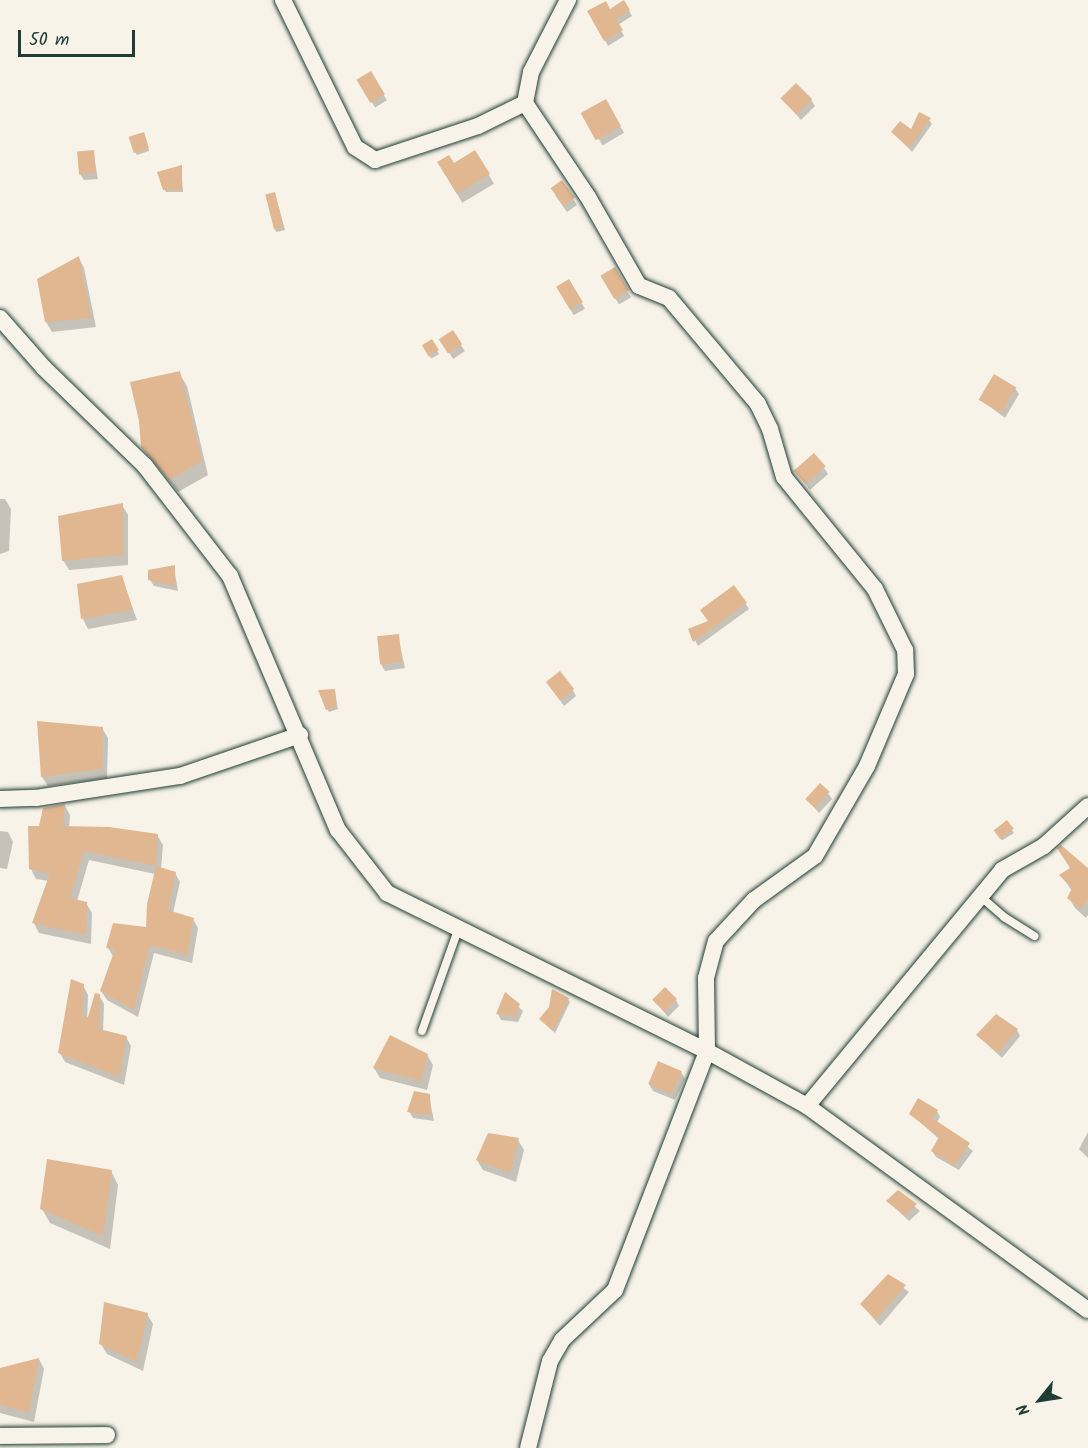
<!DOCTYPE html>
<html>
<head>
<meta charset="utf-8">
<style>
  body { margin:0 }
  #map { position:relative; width:1088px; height:1448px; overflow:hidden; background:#f7f3e8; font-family:Kalam,sans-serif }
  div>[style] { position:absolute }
  .shadow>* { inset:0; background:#0003; transform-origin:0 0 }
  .building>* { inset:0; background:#e1b791; transform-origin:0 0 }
  .roads { filter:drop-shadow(0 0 2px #1f3d34) drop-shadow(0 0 2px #1f3d34) }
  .lane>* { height:8px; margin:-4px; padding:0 4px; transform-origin:4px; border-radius:4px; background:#f7f3e8 }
  .street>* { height:16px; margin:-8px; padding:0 8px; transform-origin:8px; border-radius:8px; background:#f7f3e8 }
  span { translate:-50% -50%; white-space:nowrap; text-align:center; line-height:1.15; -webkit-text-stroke:4.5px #f7f3e8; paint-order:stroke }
  .north { position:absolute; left:1010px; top:1370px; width:60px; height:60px; -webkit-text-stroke:4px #f7f3e8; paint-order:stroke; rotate:240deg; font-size:16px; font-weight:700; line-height:24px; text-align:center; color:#1f3d34 }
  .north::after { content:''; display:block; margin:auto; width:21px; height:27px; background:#1f3d34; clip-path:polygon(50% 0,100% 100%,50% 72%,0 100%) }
  .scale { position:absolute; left:18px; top:30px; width:117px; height:27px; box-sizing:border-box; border:3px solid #1f3d34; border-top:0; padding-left:8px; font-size:18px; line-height:21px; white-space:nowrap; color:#1f3d34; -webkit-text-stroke:4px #f7f3e8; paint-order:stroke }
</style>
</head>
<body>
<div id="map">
  <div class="shadow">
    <div style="clip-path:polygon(624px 2px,632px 16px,618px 25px,624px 36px,608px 46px,589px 12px,610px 11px)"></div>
    <div style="left:370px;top:73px;width:32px;height:14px;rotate:58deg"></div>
    <div style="clip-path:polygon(782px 98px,811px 100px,815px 106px,801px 120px)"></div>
    <div style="left:605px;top:101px;width:37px;height:25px;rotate:59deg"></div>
    <div style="clip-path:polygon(929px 120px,932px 124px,912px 152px,893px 132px,911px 131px)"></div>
    <div style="clip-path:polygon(145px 137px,149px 151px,137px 155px,135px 152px)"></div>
    <div style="clip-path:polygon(93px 152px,98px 179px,84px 180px,80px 174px)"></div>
    <div style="left:475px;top:152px;width:37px;height:37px;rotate:59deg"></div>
    <div style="clip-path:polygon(181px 166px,183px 192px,166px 192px,164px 189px)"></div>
    <div style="clip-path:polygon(275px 194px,285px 230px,276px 232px,275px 229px)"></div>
    <div style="clip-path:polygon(555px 195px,573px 199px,577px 205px,567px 212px)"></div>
    <div style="clip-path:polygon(79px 258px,84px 268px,96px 327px,52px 332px,46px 322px)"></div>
    <div style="left:614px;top:269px;width:33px;height:14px;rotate:59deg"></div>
    <div style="left:569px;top:281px;width:32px;height:13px;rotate:60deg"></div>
    <div style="left:452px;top:332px;width:23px;height:14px;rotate:56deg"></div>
    <div style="left:432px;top:341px;width:15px;height:9px;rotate:62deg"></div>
    <div style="clip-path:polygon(179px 373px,187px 386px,208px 475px,178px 492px,142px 447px)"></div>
    <div style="clip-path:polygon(1015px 388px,1019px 394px,1005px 418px,981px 400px)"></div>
    <div style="clip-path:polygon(824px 468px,828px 474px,810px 490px,796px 471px)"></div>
    <div style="clip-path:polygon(0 499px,5px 499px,11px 509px,9px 551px,0 554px)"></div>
    <div style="clip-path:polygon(122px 505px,128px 515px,128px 565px,69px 570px,63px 560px)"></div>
    <div style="clip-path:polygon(174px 567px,178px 591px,154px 586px,150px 580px)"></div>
    <div style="clip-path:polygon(121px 577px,137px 620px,88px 629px,83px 619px)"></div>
    <div style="clip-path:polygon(746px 604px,749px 609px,698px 646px,690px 630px)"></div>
    <div style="clip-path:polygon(398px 636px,405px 668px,385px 671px,381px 664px)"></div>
    <div style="clip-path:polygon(551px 688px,573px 690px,576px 696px,564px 706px)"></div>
    <div style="clip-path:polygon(334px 691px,338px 709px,329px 712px,327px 709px)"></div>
    <div style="clip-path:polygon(102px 728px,108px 738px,107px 778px,48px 786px,42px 777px)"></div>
    <div style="clip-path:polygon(828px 793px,832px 799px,819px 813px,807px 799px)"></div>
    <div style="clip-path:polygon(65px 806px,70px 815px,69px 828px,157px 835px,163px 845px,161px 869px,175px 873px,180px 882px,173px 913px,193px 919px,198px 928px,192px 963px,154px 953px,138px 1017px,107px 1000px,101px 991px,114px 958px,108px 948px,148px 929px,155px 874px,89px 860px,77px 901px,86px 903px,92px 913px,91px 944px,39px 933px,34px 923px,49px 881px,36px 879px,31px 869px,40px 828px)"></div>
    <div style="left:1007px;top:822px;width:13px;height:14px;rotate:58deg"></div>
    <div style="clip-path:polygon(0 831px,8px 832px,13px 842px,7px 869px,0 868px)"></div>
    <div style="clip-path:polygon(1088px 870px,1088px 915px,1086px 918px,1075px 908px,1069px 898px,1072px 891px,1061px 875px)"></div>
    <div style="clip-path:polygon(83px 985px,88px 995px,87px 1023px,99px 995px,104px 1004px,103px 1032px,126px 1037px,131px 1046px,124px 1085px,65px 1062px,60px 1053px)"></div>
    <div style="clip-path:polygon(505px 994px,523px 1011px,518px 1022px,501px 1020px,498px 1014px)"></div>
    <div style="clip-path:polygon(568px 999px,570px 1002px,555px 1033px,541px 1019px)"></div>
    <div style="clip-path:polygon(654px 1000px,676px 1000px,679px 1006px,668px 1017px)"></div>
    <div style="clip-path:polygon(1017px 1030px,1020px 1036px,1002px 1058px,978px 1036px)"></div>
    <div style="clip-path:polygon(427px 1055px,433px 1065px,427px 1090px,380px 1078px,374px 1068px)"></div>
    <div style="clip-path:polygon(681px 1072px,685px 1079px,675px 1100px,653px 1091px,649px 1084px)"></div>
    <div style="clip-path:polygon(429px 1096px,434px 1121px,413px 1118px,409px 1111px)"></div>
    <div style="clip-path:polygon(937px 1111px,940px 1117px,937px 1122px,973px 1151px,959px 1170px,936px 1157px,932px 1151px,939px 1139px,911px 1114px)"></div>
    <div style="clip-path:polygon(1088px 1132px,1088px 1158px,1079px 1149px)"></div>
    <div style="clip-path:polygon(518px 1140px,524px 1150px,516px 1182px,483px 1170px,477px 1160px)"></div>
    <div style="clip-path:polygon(111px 1171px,118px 1185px,110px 1249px,50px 1223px,42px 1209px)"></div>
    <div style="clip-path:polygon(898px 1192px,920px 1211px,909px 1221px,888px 1201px)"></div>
    <div style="clip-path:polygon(888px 1276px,909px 1292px,880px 1326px,862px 1305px)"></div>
    <div style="clip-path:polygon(147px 1314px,153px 1324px,143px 1371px,107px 1354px,101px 1344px)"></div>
    <div style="clip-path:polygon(39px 1359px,44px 1369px,34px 1422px,0 1413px,0 1369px)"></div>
  </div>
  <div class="building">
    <div style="clip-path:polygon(624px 0,630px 10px,616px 19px,623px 30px,604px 41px,587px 11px,606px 1px,610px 9px)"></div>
    <div style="left:371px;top:71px;width:27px;height:17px;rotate:59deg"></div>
    <div style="left:796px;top:83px;width:23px;height:22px;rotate:45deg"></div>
    <div style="left:606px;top:99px;width:31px;height:29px;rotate:61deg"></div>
    <div style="clip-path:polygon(919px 112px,931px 118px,909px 148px,891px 132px,900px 121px,911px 129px)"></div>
    <div style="left:144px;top:132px;width:17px;height:16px;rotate:73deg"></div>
    <div style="left:94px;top:150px;width:23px;height:17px;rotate:85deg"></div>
    <div style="clip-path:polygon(475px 150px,490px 174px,457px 194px,437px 162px,449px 155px,454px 163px)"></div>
    <div style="clip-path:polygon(182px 165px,182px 190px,163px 190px,157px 172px)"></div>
    <div style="left:562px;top:180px;width:22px;height:14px;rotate:54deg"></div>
    <div style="left:275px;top:192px;width:36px;height:10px;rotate:76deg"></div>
    <div style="clip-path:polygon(79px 256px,91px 318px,45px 322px,37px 279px)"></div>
    <div style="left:615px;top:267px;width:27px;height:17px;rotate:59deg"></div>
    <div style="left:569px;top:279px;width:27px;height:15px;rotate:59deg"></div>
    <div style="left:453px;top:330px;width:17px;height:17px;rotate:57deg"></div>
    <div style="left:432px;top:339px;width:13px;height:12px;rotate:58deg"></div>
    <div style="clip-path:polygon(180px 371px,202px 461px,169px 480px,141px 447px,139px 421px,130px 382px)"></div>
    <div style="left:994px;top:374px;width:26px;height:30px;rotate:31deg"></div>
    <div style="left:814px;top:453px;width:18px;height:27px;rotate:49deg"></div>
    <div style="clip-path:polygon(123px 503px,123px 555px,62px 561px,58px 516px)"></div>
    <div style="clip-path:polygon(175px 565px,175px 586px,148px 580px,148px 570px)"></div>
    <div style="clip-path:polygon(122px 575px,133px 610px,81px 619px,77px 584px)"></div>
    <div style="clip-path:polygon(734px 585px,747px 603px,693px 642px,688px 629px,708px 621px,700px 610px)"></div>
    <div style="left:399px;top:634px;width:28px;height:22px;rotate:84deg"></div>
    <div style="left:560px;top:671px;width:23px;height:18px;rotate:52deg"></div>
    <div style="clip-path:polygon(335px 689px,337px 706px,326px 710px,318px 690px)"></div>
    <div style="clip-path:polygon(37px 721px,103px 727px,102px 769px,41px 777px)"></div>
    <div style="left:820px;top:783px;width:13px;height:22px;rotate:42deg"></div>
    <div style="clip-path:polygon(65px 804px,63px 826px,109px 827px,158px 834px,156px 866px,84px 851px,70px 898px,87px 902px,86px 935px,32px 923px,50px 873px,29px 869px,28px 826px,39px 826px,43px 808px)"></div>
    <div style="left:1007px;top:820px;width:11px;height:17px;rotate:52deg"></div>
    <div style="clip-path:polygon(1061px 845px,1088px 868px,1088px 899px,1080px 909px,1067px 898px,1072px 888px,1059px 875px,1070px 868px,1057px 848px)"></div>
    <div style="clip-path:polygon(156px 866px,176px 872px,168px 910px,194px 918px,187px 955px,150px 945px,134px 1010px,100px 991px,115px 949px,106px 948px,113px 923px,146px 927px,147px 904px)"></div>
    <div style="clip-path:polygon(71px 979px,84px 984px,82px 1016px,88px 1017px,95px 993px,100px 994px,99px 1029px,127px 1036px,119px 1077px,58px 1053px)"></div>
    <div style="left:665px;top:987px;width:17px;height:18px;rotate:45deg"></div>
    <div style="clip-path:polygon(552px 989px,569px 998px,553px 1031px,539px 1019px,549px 1007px)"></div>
    <div style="clip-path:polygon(505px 992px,520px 1004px,515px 1016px,496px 1014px)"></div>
    <div style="clip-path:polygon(996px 1014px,1018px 1029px,998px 1053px,976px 1035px)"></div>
    <div style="clip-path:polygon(390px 1035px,428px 1054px,421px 1081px,373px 1068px)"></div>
    <div style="left:658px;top:1061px;width:26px;height:25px;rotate:23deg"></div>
    <div style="clip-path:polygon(414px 1091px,430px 1094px,431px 1115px,407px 1112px)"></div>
    <div style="clip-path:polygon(918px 1098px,938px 1110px,932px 1118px,970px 1143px,955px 1165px,931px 1151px,939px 1137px,909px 1114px)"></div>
    <div style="clip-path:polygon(488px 1133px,519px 1138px,510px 1173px,476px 1160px)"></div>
    <div style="clip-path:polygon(47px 1159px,112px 1170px,103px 1236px,40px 1209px)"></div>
    <div style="clip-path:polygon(898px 1190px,917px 1204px,905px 1216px,886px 1201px)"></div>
    <div style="clip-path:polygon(888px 1274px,906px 1285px,876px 1320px,860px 1304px)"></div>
    <div style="clip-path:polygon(104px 1302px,148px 1313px,137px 1362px,99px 1344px)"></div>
    <div style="clip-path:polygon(39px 1358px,29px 1413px,0 1405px,0 1368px)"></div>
  </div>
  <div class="roads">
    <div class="lane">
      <div style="left:980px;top:896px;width:32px;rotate:41deg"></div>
      <div style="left:1004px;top:917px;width:36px;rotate:32deg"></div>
      <div style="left:422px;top:1031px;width:110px;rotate:-70.4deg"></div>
    </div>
    <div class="street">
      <div style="left:283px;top:0;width:164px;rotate:63.9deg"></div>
      <div style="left:355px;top:147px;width:24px;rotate:33deg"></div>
      <div style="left:375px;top:160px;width:108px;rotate:-18.3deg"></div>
      <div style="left:478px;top:126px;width:52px;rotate:-26.1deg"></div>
      <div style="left:0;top:318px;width:67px;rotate:48.7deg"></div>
      <div style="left:44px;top:368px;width:141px;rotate:44.1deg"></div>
      <div style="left:145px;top:466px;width:139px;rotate:52.3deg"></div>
      <div style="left:230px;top:576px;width:276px;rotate:67deg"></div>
      <div style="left:338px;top:830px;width:80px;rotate:52.1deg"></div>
      <div style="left:387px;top:893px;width:357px;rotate:26.3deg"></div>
      <div style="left:707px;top:1051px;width:114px;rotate:28.8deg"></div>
      <div style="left:807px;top:1106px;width:347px;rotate:36deg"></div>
      <div style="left:0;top:799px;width:36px;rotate:-2deg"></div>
      <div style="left:36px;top:798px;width:146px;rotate:-8.7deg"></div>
      <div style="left:180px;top:776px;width:127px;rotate:-18.9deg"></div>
      <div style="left:807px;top:1106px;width:306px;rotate:-50.4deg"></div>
      <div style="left:1002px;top:870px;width:48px;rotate:-29.7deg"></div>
      <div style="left:1044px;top:846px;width:59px;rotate:-42.3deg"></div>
      <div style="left:0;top:1436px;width:107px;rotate:-0.5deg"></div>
      <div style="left:528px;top:1448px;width:90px;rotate:-75.8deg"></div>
      <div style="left:550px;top:1361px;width:24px;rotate:-60deg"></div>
      <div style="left:562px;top:1340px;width:73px;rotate:-43.3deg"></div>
      <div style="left:615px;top:1290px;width:256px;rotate:-68.9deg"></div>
      <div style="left:707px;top:1051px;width:73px;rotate:-90.8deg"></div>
      <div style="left:706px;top:978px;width:38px;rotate:-75deg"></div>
      <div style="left:716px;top:941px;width:56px;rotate:-47.2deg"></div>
      <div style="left:754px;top:900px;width:75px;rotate:-35.8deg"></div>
      <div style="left:815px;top:856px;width:104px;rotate:-60deg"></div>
      <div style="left:867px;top:766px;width:100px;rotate:-67deg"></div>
      <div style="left:906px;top:674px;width:24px;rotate:-92deg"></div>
      <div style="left:905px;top:650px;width:68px;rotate:-116.2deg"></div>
      <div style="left:875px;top:589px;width:144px;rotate:-129.1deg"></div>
      <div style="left:784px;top:477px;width:50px;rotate:-106.3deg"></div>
      <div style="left:770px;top:429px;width:28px;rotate:-116deg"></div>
      <div style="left:758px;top:404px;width:138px;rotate:-130deg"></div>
      <div style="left:669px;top:298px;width:32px;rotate:-158deg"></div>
      <div style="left:639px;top:286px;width:103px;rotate:-119.8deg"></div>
      <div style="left:588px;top:197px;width:113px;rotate:-123.8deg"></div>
      <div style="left:525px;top:103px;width:32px;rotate:-79deg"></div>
      <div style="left:531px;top:72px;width:81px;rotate:-62.8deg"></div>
    </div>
  </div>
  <div class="north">N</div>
  <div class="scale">50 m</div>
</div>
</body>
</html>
